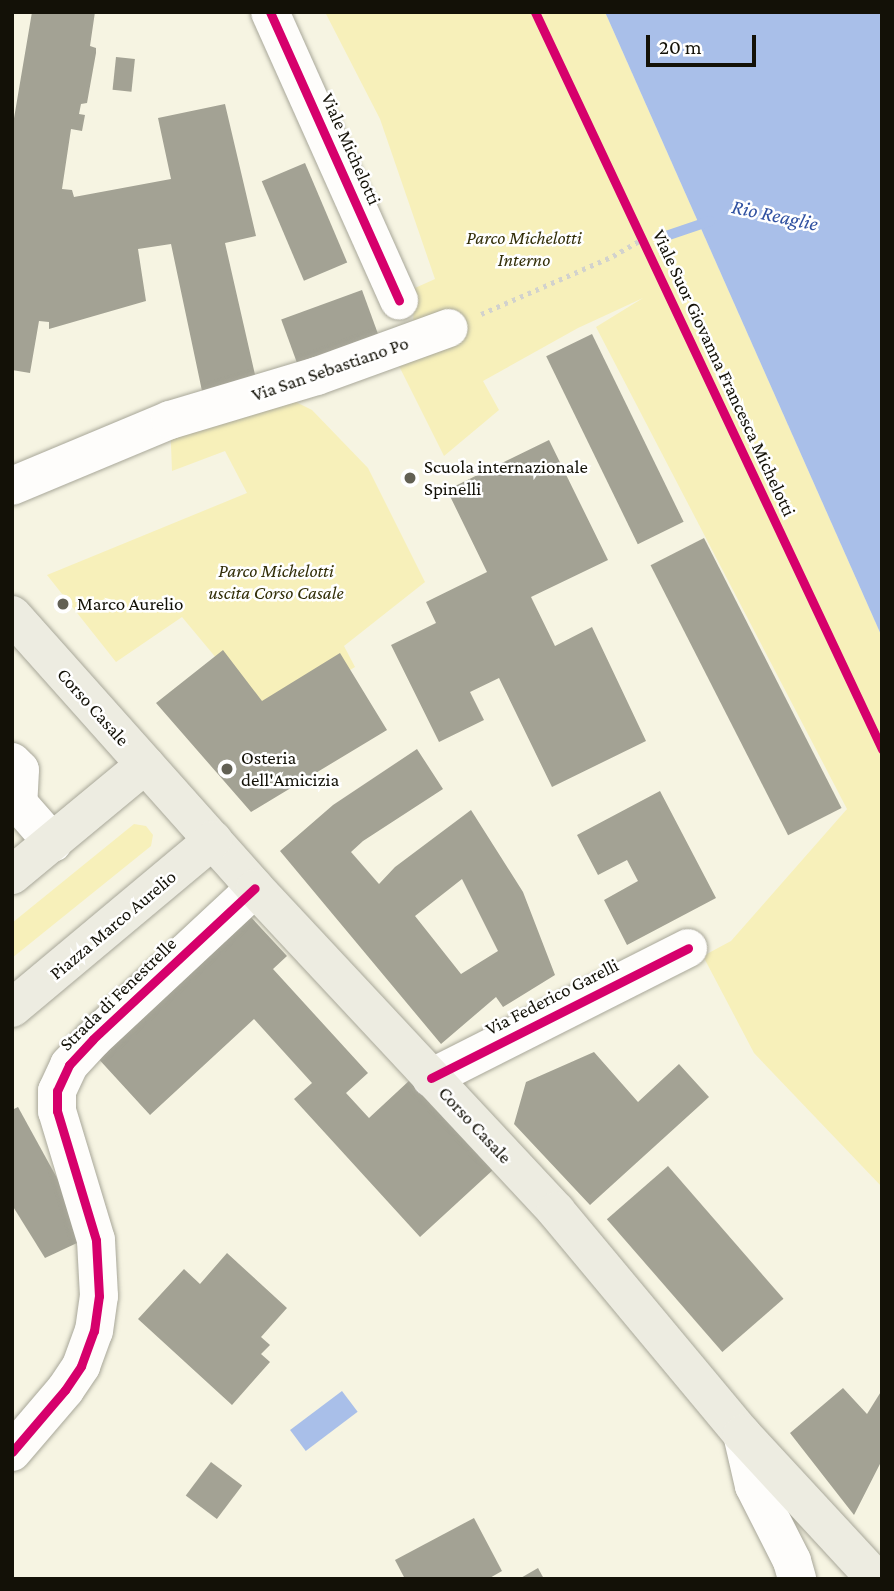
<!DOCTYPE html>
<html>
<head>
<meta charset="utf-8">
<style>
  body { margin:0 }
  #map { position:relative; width:894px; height:1591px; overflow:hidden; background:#f6f4e2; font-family:"Crimson Pro",serif }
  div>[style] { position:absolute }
  .green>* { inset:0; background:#f7f0ba }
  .water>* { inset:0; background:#a9bfe9; transform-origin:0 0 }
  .stream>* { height:10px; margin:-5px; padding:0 5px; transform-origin:5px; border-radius:5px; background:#a9bfe9 }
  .building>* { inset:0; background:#a3a294; transform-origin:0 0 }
  .path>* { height:4.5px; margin-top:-2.25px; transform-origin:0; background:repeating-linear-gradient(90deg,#d2d2cd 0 3.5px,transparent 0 8.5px) }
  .roads { filter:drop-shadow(0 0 2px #a8a799) drop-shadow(0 0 2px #a8a799) }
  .minor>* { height:38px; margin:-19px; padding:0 19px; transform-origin:19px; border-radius:19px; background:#fefdfb }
  .major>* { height:38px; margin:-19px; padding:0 19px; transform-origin:19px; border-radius:19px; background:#edece1 }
  .cycleway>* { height:9px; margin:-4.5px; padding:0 4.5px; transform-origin:4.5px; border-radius:4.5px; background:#d6006c }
  .dots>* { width:19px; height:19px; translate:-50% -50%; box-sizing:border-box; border:4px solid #fff; border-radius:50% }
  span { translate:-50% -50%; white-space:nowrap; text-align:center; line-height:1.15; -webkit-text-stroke:5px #fff; paint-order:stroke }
  .street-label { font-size:19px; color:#131107 }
  .park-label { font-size:19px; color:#322e08; font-style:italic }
  .poi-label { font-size:19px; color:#131107 }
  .left { translate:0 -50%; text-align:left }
  .water-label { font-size:21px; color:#3051a1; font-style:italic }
  .frame { position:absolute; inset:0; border:14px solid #131107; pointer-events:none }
  .scale { position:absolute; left:646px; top:35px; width:110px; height:32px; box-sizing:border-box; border:4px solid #131107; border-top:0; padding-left:9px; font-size:21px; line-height:24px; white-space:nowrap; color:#131107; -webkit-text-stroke:5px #fff; paint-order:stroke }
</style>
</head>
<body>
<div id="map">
  <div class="green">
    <div style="clip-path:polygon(325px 12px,605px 12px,882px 637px,882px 1187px,754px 1053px,703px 956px,731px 941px,847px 809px,596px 327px,643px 298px,578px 328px,483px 381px,499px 410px,444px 456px,398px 364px,412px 341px,415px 288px,435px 279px,380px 119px)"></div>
    <div style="clip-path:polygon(290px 399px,312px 410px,368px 468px,425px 582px,344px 646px,355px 667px,267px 719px,182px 617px,116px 662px,47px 575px,247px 493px,225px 451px,172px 471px,170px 420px)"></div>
    <div style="clip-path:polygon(134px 824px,146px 826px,153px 835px,151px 846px,12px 958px,12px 923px)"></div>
  </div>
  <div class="water">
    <div style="clip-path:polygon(605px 12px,882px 12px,882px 637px)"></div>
    <div style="left:342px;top:1391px;width:26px;height:65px;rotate:53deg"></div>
  </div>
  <div class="stream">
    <div style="left:660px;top:238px;width:53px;rotate:-18.8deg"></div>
  </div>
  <div class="building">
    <div style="clip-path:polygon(32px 12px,95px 12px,90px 46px,96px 48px,96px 53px,87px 103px,81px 104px,79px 114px,85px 115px,82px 131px,71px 129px,62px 189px,72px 190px,74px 197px,171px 179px,158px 118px,225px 104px,256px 236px,225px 243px,256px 379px,202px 391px,171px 244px,138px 249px,146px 301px,49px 329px,49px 322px,39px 321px,30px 373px,12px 370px,12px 130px)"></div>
    <div style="left:116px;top:57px;width:19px;height:33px;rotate:6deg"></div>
    <div style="left:305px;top:163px;width:108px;height:47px;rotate:67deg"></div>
    <div style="left:362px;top:290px;width:48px;height:86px;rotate:70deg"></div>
    <div style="left:592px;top:334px;width:209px;height:51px;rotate:64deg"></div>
    <div style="clip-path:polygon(549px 440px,608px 560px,531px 597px,555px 646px,592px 627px,646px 741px,552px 787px,499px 678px,470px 692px,484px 720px,439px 742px,391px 645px,436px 623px,426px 602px,487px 572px,447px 490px)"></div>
    <div style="left:704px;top:538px;width:303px;height:60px;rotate:63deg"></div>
    <div style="clip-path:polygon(223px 650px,262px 701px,340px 653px,387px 730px,251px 812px,156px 703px)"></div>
    <div style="clip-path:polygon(evenodd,417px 749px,443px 789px,363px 841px,351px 852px,379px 884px,395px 867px,471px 810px,523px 892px,555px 975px,503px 1007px,496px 997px,441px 1044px,280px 851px,333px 805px,417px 749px,462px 879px,498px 951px,461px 974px,415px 916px,462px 879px)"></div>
    <div style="clip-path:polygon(660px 791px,716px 898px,627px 945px,604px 900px,638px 881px,627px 860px,598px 875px,577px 835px)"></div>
    <div style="clip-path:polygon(248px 914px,287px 956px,273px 969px,368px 1073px,346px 1093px,369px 1118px,411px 1079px,494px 1169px,420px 1237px,294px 1099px,312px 1083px,254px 1019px,150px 1115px,95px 1055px)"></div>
    <div style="clip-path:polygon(594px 1052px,638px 1102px,679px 1064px,709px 1097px,590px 1205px,514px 1124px,526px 1082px)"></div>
    <div style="clip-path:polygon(18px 1107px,79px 1218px,77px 1243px,45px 1258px,12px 1205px,12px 1110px)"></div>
    <div style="left:668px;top:1166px;width:176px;height:81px;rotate:49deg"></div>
    <div style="clip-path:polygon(227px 1253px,287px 1308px,261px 1337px,270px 1345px,261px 1354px,270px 1362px,232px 1405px,138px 1319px,184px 1269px,200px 1284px)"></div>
    <div style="clip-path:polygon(843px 1388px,867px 1414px,882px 1390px,882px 1460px,854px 1515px,790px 1433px)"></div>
    <div style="left:211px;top:1462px;width:39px;height:42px;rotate:37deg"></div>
    <div style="clip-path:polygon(474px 1518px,502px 1571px,488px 1579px,405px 1579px,395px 1560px)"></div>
    <div style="clip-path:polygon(538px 1568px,544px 1579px,519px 1579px)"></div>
  </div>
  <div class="path">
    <div style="left:481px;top:314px;width:144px;rotate:-23.7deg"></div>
    <div style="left:613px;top:256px;width:34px;rotate:-30deg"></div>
  </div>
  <div class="roads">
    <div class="minor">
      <div style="left:270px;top:12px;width:316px;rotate:65.9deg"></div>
      <div style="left:12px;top:486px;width:171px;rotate:-22.7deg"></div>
      <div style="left:170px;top:420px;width:153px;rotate:-16.7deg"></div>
      <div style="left:317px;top:376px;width:140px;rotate:-20deg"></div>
      <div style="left:12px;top:762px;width:11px;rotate:45deg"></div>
      <div style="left:20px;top:770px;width:33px;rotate:93deg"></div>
      <div style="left:18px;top:803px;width:53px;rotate:48.8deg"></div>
      <div style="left:431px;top:1078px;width:288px;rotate:-26.8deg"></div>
      <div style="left:742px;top:1434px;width:53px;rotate:77deg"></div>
      <div style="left:754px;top:1486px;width:84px;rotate:63.1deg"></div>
      <div style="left:792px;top:1561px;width:19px;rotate:74deg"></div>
      <div style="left:12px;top:1452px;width:82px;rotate:-49.5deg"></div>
      <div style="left:65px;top:1390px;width:29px;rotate:-56deg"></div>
      <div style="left:81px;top:1366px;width:37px;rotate:-70deg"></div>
      <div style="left:94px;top:1331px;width:35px;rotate:-82deg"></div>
      <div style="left:99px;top:1296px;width:56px;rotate:-93.1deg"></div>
      <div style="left:96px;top:1240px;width:135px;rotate:-106.8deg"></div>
      <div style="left:57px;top:1111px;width:20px;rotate:-90deg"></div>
      <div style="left:57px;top:1091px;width:29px;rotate:-65deg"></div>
      <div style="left:69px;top:1065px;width:35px;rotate:-47deg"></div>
      <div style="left:93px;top:1039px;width:221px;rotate:-43deg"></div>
    </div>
    <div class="major">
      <div style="left:12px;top:615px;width:365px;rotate:48.3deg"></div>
      <div style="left:255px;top:888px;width:442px;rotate:47deg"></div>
      <div style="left:556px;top:1211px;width:290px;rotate:50.2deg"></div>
      <div style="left:742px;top:1434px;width:197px;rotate:47.3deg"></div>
      <div style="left:12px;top:875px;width:173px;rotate:-39.6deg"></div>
      <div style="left:12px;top:1008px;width:262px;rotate:-39.9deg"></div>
    </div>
  </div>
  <div class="cycleway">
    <div style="left:270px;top:12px;width:316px;rotate:65.9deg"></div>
    <div style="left:535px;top:12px;width:815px;rotate:64.79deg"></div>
    <div style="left:431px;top:1078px;width:288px;rotate:-26.8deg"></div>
    <div style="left:12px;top:1452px;width:82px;rotate:-49.5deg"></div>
    <div style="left:65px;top:1390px;width:29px;rotate:-56deg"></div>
    <div style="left:81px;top:1366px;width:37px;rotate:-70deg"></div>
    <div style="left:94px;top:1331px;width:35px;rotate:-82deg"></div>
    <div style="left:99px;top:1296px;width:56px;rotate:-93.1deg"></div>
    <div style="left:96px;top:1240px;width:135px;rotate:-106.8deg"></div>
    <div style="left:57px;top:1111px;width:20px;rotate:-90deg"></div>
    <div style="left:57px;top:1091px;width:29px;rotate:-65deg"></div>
    <div style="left:69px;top:1065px;width:35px;rotate:-47deg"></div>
    <div style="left:93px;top:1039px;width:221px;rotate:-43deg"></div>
  </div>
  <div class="dots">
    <div style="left:410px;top:478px;background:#626054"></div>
    <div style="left:63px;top:604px;background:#626054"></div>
    <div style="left:227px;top:769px;background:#626054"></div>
  </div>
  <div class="street-label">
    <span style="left:351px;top:149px;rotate:66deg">Viale Michelotti</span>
    <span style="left:330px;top:369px;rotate:-19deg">Via San Sebastiano Po</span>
    <span style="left:724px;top:373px;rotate:65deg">Viale Suor Giovanna Francesca Michelotti</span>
    <span style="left:93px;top:707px;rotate:48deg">Corso Casale</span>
    <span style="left:113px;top:925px;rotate:-40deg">Piazza Marco Aurelio</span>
    <span style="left:118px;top:994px;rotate:-44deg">Strada di Fenestrelle</span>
    <span style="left:552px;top:997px;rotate:-27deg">Via Federico Garelli</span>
    <span style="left:475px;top:1125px;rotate:47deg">Corso Casale</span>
  </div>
  <div class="park-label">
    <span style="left:524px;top:249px">Parco Michelotti<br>Interno</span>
    <span style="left:276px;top:582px">Parco Michelotti<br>uscita Corso Casale</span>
  </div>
  <div class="poi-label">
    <span class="left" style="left:424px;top:478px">Scuola internazionale<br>Spinelli</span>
    <span class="left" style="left:77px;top:604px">Marco Aurelio</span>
    <span class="left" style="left:241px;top:769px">Osteria<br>dell'Amicizia</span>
  </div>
  <div class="water-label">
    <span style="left:775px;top:215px;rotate:12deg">Rio Reaglie</span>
  </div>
  <div class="frame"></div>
  <div class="scale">20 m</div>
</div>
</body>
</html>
